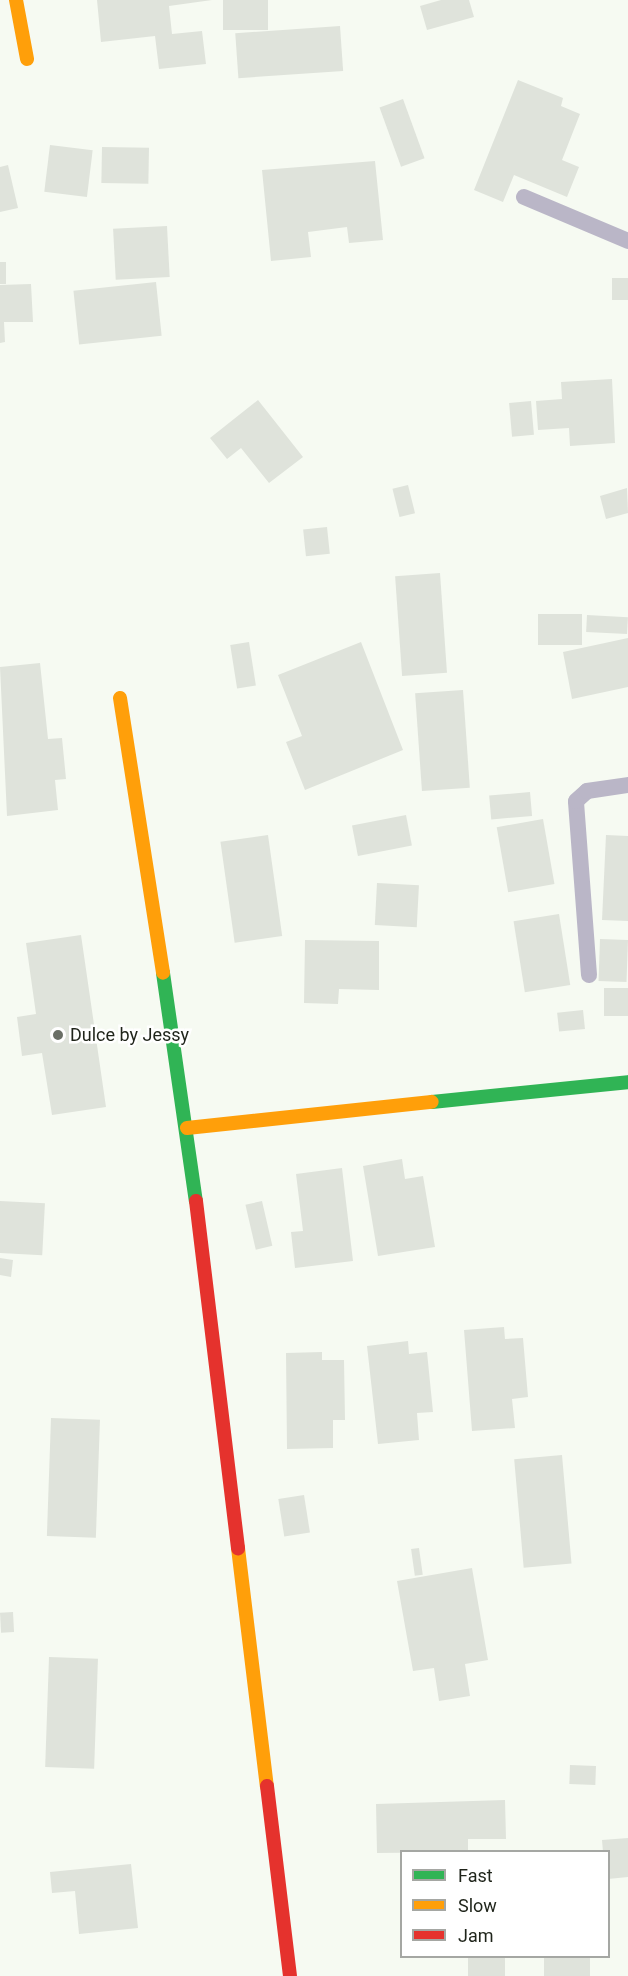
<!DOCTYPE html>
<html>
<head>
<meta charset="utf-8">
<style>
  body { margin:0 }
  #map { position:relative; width:628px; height:1976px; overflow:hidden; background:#f6faf2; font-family:Roboto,sans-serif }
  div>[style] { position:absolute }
  .building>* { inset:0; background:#dfe3db; transform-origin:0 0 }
  .lane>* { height:16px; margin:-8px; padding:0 8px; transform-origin:8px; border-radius:8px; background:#bab6c7 }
  .fast>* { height:14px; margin:-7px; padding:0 7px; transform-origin:7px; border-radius:7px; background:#30b455 }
  .slow>* { height:14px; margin:-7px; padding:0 7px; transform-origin:7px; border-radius:7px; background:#ff9f0a }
  .jam>* { height:14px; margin:-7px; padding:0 7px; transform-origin:7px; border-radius:7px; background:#e5322d }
  .dots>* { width:16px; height:16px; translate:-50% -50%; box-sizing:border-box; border:3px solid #fff; border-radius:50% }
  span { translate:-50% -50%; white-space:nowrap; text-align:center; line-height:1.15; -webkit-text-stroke:5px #fff; paint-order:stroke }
  .poi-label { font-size:18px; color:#1f241a }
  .left { translate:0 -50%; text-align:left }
  .legend { position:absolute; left:400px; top:1850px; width:210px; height:108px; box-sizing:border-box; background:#fff; border:2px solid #a5a7a3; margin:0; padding:8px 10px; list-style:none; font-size:18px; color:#1f241a }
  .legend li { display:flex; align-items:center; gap:12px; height:30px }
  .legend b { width:30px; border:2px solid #a5a7a3 }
</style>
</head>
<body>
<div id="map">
  <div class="building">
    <div style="clip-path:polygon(97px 0,212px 0,169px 6px,172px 34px,202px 31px,206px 64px,159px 69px,155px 36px,101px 42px)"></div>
    <div style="left:223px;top:0;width:45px;height:30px"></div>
    <div style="clip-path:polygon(441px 0,469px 0,474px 17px,427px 30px,420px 6px)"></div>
    <div style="left:340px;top:26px;width:45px;height:105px;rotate:86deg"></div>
    <div style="clip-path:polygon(518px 80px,563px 98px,561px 106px,580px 114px,562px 160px,579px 167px,567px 197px,514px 175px,503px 202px,474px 190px)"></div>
    <div style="left:403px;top:99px;width:63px;height:25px;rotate:70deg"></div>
    <div style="left:50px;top:145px;width:43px;height:47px;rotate:7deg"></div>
    <div style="left:102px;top:147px;width:47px;height:36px;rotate:1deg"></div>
    <div style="clip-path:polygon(375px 161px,383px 240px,349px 243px,347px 227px,308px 232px,311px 257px,271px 261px,262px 170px)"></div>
    <div style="clip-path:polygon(8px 165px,18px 208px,0 212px,0 167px)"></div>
    <div style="left:167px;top:226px;width:51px;height:54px;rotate:87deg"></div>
    <div style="left:0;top:262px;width:6px;height:22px"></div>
    <div style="left:628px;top:278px;width:22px;height:16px;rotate:90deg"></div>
    <div style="left:156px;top:282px;width:54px;height:83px;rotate:84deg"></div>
    <div style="clip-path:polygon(31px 284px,33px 322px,4px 322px,5px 342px,0 343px,0 285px)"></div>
    <div style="clip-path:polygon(612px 379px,615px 443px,570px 446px,569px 428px,538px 430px,536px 401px,562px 399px,561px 382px)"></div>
    <div style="clip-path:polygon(258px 400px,303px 457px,269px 483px,241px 448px,227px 459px,210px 438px)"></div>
    <div style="left:531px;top:401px;width:34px;height:22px;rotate:85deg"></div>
    <div style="left:408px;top:485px;width:29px;height:16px;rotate:76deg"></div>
    <div style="clip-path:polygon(627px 488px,628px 513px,606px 519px,600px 496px)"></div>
    <div style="left:327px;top:527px;width:27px;height:24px;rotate:84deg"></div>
    <div style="left:440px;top:573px;width:100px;height:45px;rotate:86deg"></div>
    <div style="left:538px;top:614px;width:44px;height:31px"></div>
    <div style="left:587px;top:615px;width:41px;height:17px;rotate:3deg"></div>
    <div style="clip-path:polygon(628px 638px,628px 687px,572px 699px,563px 652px)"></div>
    <div style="left:249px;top:642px;width:44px;height:19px;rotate:81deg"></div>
    <div style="clip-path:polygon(361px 642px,403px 750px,305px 790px,286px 742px,302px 736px,278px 675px)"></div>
    <div style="clip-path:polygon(40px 663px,48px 739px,62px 738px,66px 779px,55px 780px,58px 810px,7px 816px,0 667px)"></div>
    <div style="left:463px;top:690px;width:98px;height:48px;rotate:86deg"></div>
    <div style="left:530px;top:792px;width:24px;height:41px;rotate:85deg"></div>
    <div style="left:406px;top:815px;width:31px;height:55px;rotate:79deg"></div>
    <div style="left:543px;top:819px;width:66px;height:47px;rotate:80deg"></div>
    <div style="left:268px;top:835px;width:102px;height:48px;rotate:82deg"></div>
    <div style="clip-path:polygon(606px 835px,628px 836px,628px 921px,602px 920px)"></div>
    <div style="left:377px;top:883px;width:42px;height:42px;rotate:3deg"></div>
    <div style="left:559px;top:914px;width:72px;height:46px;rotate:81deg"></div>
    <div style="clip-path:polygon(81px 935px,106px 1107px,52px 1115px,42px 1053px,22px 1056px,17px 1017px,36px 1014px,26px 943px)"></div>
    <div style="left:600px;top:939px;width:28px;height:42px;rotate:2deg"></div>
    <div style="clip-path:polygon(305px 940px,379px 941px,379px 990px,339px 989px,338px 1004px,304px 1003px)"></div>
    <div style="left:628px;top:988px;width:28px;height:24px;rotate:90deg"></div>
    <div style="left:583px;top:1010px;width:19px;height:26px;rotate:84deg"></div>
    <div style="clip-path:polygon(402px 1159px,405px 1179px,423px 1176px,435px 1247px,378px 1256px,363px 1166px)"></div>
    <div style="clip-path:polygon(342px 1168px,353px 1261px,295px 1268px,291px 1232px,303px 1231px,296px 1174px)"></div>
    <div style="left:0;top:1201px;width:45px;height:52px;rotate:3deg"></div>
    <div style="left:262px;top:1201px;width:46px;height:17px;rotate:77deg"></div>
    <div style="clip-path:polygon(0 1258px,13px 1260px,11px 1277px,0 1275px)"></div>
    <div style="clip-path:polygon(504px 1327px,505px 1339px,523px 1338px,528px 1397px,512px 1399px,515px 1428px,472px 1431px,464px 1330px)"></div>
    <div style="clip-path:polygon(408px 1341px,409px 1354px,427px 1352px,433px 1412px,417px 1413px,419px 1440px,378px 1444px,367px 1346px)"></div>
    <div style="clip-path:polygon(322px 1352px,322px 1360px,344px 1360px,345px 1420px,333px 1420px,333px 1448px,287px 1449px,286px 1353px)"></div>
    <div style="left:51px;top:1418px;width:49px;height:118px;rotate:2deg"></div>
    <div style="left:562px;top:1455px;width:109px;height:48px;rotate:85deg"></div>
    <div style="left:304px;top:1495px;width:38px;height:26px;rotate:81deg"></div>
    <div style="left:419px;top:1548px;width:27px;height:8px;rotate:82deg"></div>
    <div style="clip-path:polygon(472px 1568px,488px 1660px,465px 1664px,470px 1696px,439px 1701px,434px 1668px,413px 1671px,397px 1581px)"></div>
    <div style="left:13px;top:1612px;width:20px;height:13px;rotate:87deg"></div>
    <div style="left:49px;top:1657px;width:49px;height:110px;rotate:2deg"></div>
    <div style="left:570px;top:1765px;width:26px;height:19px;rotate:2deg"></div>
    <div style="clip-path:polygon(505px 1800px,506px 1839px,468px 1839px,468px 1852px,377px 1853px,376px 1804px)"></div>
    <div style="clip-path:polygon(628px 1838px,628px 1877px,608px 1879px,608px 1852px,603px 1852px,602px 1840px)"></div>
    <div style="clip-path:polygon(131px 1864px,138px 1928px,79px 1934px,75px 1891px,52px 1893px,50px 1872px)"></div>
    <div style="left:468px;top:1956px;width:37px;height:20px"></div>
    <div style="left:544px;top:1956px;width:46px;height:20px"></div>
  </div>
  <div class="lane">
    <div style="left:524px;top:197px;width:113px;rotate:22.9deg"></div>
    <div style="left:589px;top:975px;width:174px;rotate:-94.3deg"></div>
    <div style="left:576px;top:801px;width:15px;rotate:-42deg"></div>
    <div style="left:587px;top:791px;width:41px;rotate:-8.3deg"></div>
  </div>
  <div class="fast">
    <div style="left:163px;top:973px;width:230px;rotate:81.8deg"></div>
    <div style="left:432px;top:1102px;width:197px;rotate:-5.8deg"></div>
  </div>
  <div class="slow">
    <div style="left:16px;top:0;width:60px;rotate:79.4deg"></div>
    <div style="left:120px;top:698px;width:278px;rotate:81.1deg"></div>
    <div style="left:187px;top:1128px;width:246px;rotate:-6.1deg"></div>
    <div style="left:238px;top:1548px;width:240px;rotate:83.1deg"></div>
  </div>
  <div class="jam">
    <div style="left:196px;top:1201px;width:350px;rotate:83.1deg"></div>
    <div style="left:267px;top:1786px;width:191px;rotate:83.1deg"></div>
  </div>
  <div class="dots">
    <div style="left:58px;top:1035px;background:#6a6f66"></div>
  </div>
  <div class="poi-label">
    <span class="left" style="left:70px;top:1035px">Dulce by Jessy</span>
  </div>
  <ul class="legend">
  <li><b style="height:8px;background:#30b455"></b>Fast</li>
  <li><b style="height:8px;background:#ff9f0a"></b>Slow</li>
  <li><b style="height:8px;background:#e5322d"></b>Jam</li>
  </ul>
</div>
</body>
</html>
